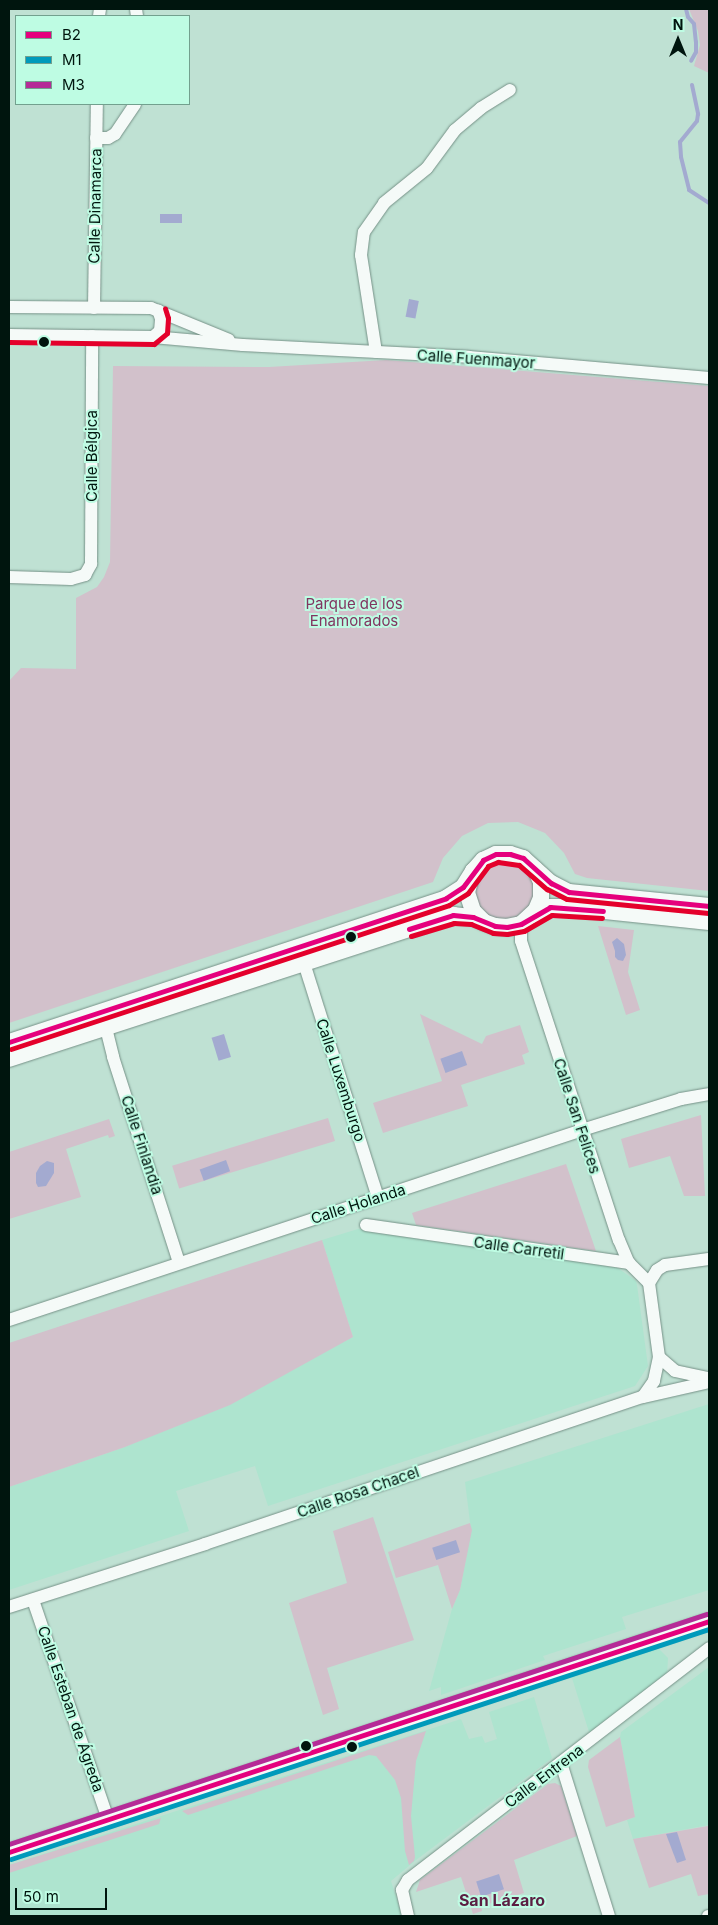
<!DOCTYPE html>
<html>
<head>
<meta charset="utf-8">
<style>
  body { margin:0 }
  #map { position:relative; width:718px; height:1925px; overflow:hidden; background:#bfe1d3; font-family:Inter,sans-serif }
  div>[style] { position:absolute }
  .built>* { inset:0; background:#aee4cf }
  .green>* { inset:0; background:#d2c1cb; transform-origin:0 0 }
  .round { border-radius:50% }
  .water>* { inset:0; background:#a3aad0; transform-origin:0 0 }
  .stream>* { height:4px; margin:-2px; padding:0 2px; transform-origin:2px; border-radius:2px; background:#a3aad0 }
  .roads { filter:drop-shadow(0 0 1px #769187) drop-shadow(0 0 1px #769187) }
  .minor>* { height:12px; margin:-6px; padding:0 6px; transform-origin:6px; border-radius:6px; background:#f5faf8 }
  .major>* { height:16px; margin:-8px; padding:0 8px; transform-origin:8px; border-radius:8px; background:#f5faf8 }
  .bus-1>* { height:5px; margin:-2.5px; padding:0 2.5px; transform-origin:2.5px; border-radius:2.5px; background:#e5007d }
  .bus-2>* { height:5px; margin:-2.5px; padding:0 2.5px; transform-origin:2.5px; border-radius:2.5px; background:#009abb }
  .bus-3>* { height:5px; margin:-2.5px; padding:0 2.5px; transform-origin:2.5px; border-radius:2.5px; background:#b52b97 }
  .bus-4>* { height:5px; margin:-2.5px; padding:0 2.5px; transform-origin:2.5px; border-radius:2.5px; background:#e4002b }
  .dots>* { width:14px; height:14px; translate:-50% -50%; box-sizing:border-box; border:2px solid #befce3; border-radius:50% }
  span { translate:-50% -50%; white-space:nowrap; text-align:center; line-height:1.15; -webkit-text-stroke:4px #befce3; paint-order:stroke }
  .street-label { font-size:15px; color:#00150e }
  .park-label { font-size:15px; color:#813560 }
  .neighbourhood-label { font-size:16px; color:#5b1e42; font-weight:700 }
  .frame { position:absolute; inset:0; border:10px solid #00150e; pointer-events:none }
  .legend { position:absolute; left:15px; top:15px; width:175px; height:90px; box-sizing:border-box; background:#befce3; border:1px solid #72a08e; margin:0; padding:6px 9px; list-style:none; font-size:15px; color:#00150e }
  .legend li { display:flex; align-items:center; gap:10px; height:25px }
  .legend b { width:25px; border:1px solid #72a08e }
  .north { position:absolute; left:653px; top:15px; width:50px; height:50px; -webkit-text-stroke:4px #befce3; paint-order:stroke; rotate:0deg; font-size:14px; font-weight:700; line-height:20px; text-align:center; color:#00150e }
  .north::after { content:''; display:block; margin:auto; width:18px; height:22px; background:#00150e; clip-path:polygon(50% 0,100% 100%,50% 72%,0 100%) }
  .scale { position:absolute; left:15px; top:1888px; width:92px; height:22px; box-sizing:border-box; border:2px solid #00150e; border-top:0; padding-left:6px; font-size:15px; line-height:18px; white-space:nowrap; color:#00150e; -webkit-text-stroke:4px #befce3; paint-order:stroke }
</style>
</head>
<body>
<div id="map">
  <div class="built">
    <div style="clip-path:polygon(358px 1229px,615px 1266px,636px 1281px,637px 1285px,648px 1366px,635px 1386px,268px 1506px,255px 1466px,176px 1491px,189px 1531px,9px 1590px,9px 1487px,125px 1447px,353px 1337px,322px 1240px)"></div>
    <div style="clip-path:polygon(709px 1404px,709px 1590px,622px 1617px,626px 1629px,543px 1656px,545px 1660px,441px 1695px,441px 1687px,429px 1691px,452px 1609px,460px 1590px,471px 1530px,465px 1482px)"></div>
    <div style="clip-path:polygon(657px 1647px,668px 1658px,667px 1674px,590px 1735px,571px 1675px)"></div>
    <div style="clip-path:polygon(709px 1667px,709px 1825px,633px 1839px,627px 1820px,635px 1817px,620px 1737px,621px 1732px)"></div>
    <div style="clip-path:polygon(534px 1697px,552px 1758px,416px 1860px,391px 1881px,402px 1916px,9px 1916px,9px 1865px,461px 1719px,469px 1739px,482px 1736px,485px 1743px,497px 1739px,489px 1712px)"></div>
  </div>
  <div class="green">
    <div style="clip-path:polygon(689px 9px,709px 9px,709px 73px,694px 66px,700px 45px,698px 31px)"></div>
    <div style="clip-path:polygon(386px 360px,709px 386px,709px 891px,587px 878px,575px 874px,564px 853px,545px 833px,518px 822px,488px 823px,462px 836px,443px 858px,433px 882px,9px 1023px,9px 681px,21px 668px,76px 669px,76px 598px,97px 587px,104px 577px,110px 562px,113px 366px,269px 367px)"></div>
    <div class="round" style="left:474px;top:860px;width:60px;height:60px"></div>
    <div style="clip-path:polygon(598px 926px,634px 930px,628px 972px,640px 1010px,626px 1015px)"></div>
    <div style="clip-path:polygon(420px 1014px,482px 1044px,486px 1036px,520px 1025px,529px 1052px,522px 1055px,525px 1064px,461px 1085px,468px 1106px,383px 1133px,373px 1103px,442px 1081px)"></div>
    <div style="clip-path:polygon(701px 1115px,705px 1196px,684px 1196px,670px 1156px,629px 1168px,621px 1139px)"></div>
    <div style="left:328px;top:1118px;width:24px;height:163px;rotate:73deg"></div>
    <div style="clip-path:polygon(109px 1119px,115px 1136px,109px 1138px,108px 1135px,66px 1149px,81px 1197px,9px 1219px,9px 1152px)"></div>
    <div style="clip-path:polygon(566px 1164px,596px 1251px,416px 1225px,412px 1213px)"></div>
    <div style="clip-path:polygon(322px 1240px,353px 1337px,230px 1405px,125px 1447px,9px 1487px,9px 1343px)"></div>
    <div style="clip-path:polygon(373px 1517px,414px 1640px,327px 1668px,339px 1709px,323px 1715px,289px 1603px,347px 1583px,333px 1531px)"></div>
    <div style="clip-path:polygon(470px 1523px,472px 1530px,460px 1590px,452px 1609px,438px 1565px,396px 1578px,388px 1552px)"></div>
    <div style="clip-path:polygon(426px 1731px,416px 1761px,411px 1816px,415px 1857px,414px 1861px,409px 1865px,405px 1851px,401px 1798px,395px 1780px,376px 1756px,369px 1755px,188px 1815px,182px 1811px)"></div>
    <div style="clip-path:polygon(620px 1737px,635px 1817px,606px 1827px,588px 1767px,589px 1760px)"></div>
    <div style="clip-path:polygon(555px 1783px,561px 1786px,577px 1836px,514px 1860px,524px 1893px,481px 1906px,482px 1911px,473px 1914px,461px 1877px,416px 1892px,420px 1880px,548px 1784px)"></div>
    <div style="clip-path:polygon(161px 1818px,159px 1824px,9px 1873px,9px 1865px)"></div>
    <div style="clip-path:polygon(708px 1826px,709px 1894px,698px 1896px,691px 1874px,649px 1888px,633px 1839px)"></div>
  </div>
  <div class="water">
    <div style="left:160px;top:214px;width:22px;height:9px"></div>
    <div style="left:409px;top:299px;width:10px;height:18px;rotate:11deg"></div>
    <div style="clip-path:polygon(617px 938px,624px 944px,626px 955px,623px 961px,618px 960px,615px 957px,615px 951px,612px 942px)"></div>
    <div style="left:224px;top:1034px;width:24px;height:13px;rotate:73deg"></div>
    <div style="left:462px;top:1051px;width:15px;height:23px;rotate:70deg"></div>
    <div style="left:226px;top:1160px;width:12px;height:28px;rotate:70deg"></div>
    <div style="clip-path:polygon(47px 1161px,54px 1163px,54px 1173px,46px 1186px,38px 1187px,36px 1183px,36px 1173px,40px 1166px)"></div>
    <div style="left:456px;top:1540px;width:13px;height:25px;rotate:72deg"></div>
    <div style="clip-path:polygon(677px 1832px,686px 1860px,677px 1863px,666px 1834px)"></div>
    <div style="left:499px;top:1874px;width:16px;height:24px;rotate:72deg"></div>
  </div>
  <div class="stream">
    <div style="left:686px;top:9px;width:8px;rotate:76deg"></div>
    <div style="left:688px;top:17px;width:9px;rotate:49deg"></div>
    <div style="left:694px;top:24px;width:18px;rotate:84deg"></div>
    <div style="left:696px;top:42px;width:10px;rotate:90deg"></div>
    <div style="left:696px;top:52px;width:10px;rotate:119deg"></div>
    <div style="left:692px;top:85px;width:30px;rotate:78deg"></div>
    <div style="left:698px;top:114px;width:7px;rotate:98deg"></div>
    <div style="left:697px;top:121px;width:27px;rotate:129deg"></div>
    <div style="left:680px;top:142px;width:15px;rotate:86deg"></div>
    <div style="left:681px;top:157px;width:34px;rotate:76deg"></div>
    <div style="left:689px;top:190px;width:24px;rotate:33deg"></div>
  </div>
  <div class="roads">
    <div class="minor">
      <div style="left:136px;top:9px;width:7px;rotate:82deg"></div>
      <div style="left:99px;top:16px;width:7px;rotate:-82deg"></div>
      <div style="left:96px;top:138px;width:12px"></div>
      <div style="left:108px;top:138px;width:8px;rotate:-30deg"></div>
      <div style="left:115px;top:134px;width:36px;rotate:-56deg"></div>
      <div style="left:9px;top:307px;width:142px;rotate:0.4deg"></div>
      <div style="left:151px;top:308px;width:84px;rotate:22.3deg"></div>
      <div style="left:94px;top:308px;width:204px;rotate:-89.2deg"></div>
      <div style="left:9px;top:335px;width:144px;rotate:0.8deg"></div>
      <div style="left:153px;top:337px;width:90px;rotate:5.1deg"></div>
      <div style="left:243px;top:345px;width:226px;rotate:3deg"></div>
      <div style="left:469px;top:357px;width:241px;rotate:5deg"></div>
      <div style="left:153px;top:337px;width:9px;rotate:-41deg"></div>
      <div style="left:160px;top:331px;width:12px;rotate:-85deg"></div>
      <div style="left:161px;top:319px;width:9px;rotate:-108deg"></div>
      <div style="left:376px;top:352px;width:98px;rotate:-98.8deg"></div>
      <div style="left:361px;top:255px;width:23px;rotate:-83deg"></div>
      <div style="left:364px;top:232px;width:35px;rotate:-55deg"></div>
      <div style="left:384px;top:203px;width:55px;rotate:-39.1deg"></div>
      <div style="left:427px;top:168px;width:47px;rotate:-53.6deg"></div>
      <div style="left:455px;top:130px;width:34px;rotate:-40deg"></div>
      <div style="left:481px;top:108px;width:34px;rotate:-32deg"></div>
      <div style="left:9px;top:577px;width:62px;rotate:1.8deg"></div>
      <div style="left:71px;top:579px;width:15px;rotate:-16deg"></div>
      <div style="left:85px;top:575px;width:13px;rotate:-61deg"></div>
      <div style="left:91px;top:564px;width:228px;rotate:-89.7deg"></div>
      <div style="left:521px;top:924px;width:17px;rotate:90deg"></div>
      <div style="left:521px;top:941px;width:315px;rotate:71.9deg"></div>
      <div style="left:619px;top:1240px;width:25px;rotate:67deg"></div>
      <div style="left:629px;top:1263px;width:28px;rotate:45deg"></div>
      <div style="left:649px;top:1283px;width:75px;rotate:82.3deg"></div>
      <div style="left:659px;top:1357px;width:25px;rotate:102deg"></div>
      <div style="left:654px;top:1381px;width:19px;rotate:125deg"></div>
      <div style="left:304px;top:963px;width:246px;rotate:72.5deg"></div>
      <div style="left:106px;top:1028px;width:30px;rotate:76deg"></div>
      <div style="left:113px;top:1057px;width:215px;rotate:72.2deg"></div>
      <div style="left:366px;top:1225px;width:266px;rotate:8.2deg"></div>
      <div style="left:649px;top:1283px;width:15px;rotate:-58deg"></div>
      <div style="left:657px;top:1270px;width:9px;rotate:-32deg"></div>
      <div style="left:665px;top:1265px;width:44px;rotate:-7.8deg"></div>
      <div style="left:9px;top:1320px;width:604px;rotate:-18.34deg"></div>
      <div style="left:582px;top:1130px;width:104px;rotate:-17.4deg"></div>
      <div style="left:681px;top:1099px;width:28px;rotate:-10deg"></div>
      <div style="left:659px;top:1357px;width:21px;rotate:41deg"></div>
      <div style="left:675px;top:1371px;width:35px;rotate:12deg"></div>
      <div style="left:33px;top:1600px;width:231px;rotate:71.1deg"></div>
      <div style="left:9px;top:1607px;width:206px;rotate:-17.8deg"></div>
      <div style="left:205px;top:1544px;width:462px;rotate:-18.6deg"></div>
      <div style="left:643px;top:1397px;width:68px;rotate:-12.8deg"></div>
      <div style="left:561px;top:1763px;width:160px;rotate:72.6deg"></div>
      <div style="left:408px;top:1916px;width:27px;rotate:-103deg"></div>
      <div style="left:402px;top:1890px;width:12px;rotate:-59deg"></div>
      <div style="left:408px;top:1880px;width:380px;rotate:-37.6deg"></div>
      <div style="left:708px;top:1916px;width:1px"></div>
    </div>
    <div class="major">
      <div style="left:535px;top:869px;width:14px;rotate:65deg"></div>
      <div style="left:541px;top:882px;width:16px;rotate:90deg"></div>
      <div style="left:541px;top:898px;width:13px;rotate:113deg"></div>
      <div style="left:536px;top:910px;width:21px;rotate:137deg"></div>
      <div style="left:521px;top:924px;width:14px;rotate:168deg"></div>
      <div style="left:507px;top:927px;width:12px;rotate:-175deg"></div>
      <div style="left:495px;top:926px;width:12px;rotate:-160deg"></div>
      <div style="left:484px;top:922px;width:16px;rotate:-135deg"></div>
      <div style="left:473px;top:911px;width:20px;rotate:-108deg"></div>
      <div style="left:467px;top:892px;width:22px;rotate:-74deg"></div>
      <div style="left:473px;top:871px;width:15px;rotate:-48deg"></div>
      <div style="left:483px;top:860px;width:14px;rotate:-25deg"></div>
      <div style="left:496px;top:854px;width:14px"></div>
      <div style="left:510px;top:854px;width:14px;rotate:17deg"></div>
      <div style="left:523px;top:858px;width:38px;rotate:42deg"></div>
      <div style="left:551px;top:883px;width:20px;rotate:27deg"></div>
      <div style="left:569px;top:892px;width:141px;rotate:5.7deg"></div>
      <div style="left:531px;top:916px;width:21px;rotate:-25deg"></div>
      <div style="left:550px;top:907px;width:17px"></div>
      <div style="left:567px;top:907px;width:143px;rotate:6deg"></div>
      <div style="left:9px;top:1042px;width:460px;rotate:-18.2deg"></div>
      <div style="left:446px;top:898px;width:20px;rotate:-33deg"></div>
      <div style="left:463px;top:887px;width:19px;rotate:-58deg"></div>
      <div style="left:9px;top:1059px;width:467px;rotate:-18deg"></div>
      <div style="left:453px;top:915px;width:20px;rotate:6deg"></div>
      <div style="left:473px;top:917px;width:12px;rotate:24deg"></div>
      <div style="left:9px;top:1852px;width:737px;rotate:-18.26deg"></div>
    </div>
  </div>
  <div class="bus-1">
    <div style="left:409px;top:929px;width:46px;rotate:-17.7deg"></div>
    <div style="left:453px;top:915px;width:20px;rotate:6deg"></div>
    <div style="left:473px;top:917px;width:24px;rotate:22deg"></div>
    <div style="left:495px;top:926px;width:12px;rotate:5deg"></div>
    <div style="left:507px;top:927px;width:14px;rotate:-12deg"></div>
    <div style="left:521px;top:924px;width:34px;rotate:-30deg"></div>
    <div style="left:550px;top:907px;width:53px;rotate:4.3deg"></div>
    <div style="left:9px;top:1042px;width:460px;rotate:-18.2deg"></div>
    <div style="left:446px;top:898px;width:20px;rotate:-33deg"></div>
    <div style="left:463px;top:887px;width:34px;rotate:-53deg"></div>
    <div style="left:483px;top:860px;width:14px;rotate:-25deg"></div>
    <div style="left:496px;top:854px;width:14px"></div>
    <div style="left:510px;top:854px;width:14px;rotate:17deg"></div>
    <div style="left:523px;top:858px;width:38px;rotate:42deg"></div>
    <div style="left:551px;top:883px;width:20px;rotate:27deg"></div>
    <div style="left:569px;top:892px;width:141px;rotate:5.7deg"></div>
    <div style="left:9px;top:1852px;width:737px;rotate:-18.26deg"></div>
  </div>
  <div class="bus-2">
    <div style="left:11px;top:1859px;width:735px;rotate:-18.24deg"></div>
  </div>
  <div class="bus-3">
    <div style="left:9px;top:1844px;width:735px;rotate:-18.24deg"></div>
  </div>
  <div class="bus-4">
    <div style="left:9px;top:342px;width:145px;rotate:0.8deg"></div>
    <div style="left:154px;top:344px;width:17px;rotate:-40deg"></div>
    <div style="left:167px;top:333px;width:15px;rotate:-86deg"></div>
    <div style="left:168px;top:318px;width:10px;rotate:-107deg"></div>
    <div style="left:411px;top:936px;width:45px;rotate:-16.8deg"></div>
    <div style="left:454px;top:923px;width:17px;rotate:3deg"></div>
    <div style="left:471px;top:924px;width:24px;rotate:22deg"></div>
    <div style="left:493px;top:933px;width:14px;rotate:4deg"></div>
    <div style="left:507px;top:934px;width:17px;rotate:-10deg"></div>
    <div style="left:524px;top:931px;width:32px;rotate:-30deg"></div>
    <div style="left:552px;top:915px;width:50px;rotate:3.4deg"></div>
    <div style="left:11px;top:1049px;width:461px;rotate:-18.2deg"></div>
    <div style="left:449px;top:905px;width:22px;rotate:-32deg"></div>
    <div style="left:468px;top:893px;width:34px;rotate:-53deg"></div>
    <div style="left:488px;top:866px;width:11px;rotate:-22deg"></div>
    <div style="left:498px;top:862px;width:21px;rotate:8deg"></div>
    <div style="left:519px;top:865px;width:37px;rotate:41deg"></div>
    <div style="left:547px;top:889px;width:22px;rotate:27deg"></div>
    <div style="left:567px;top:899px;width:142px;rotate:5.7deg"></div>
  </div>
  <div class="dots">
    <div style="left:44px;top:342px;background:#00150e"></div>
    <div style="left:351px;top:937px;background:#00150e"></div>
    <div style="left:306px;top:1746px;background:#00150e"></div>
    <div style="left:352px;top:1747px;background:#00150e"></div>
  </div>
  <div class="street-label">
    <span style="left:95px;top:206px;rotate:-89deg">Calle Dinamarca</span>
    <span style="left:476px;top:359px;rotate:4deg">Calle Fuenmayor</span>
    <span style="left:92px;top:456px;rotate:-90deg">Calle Bélgica</span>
    <span style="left:341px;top:1080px;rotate:72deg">Calle Luxemburgo</span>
    <span style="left:577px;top:1116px;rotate:72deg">Calle San Felices</span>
    <span style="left:142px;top:1145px;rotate:72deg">Calle Finlandia</span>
    <span style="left:358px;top:1204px;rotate:-18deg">Calle Holanda</span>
    <span style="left:519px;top:1248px;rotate:8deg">Calle Carretil</span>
    <span style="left:358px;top:1492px;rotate:-19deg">Calle Rosa Chacel</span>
    <span style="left:71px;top:1709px;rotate:71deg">Calle Esteban de Ágreda</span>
    <span style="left:544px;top:1776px;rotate:-37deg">Calle Entrena</span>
  </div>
  <div class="park-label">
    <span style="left:354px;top:612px">Parque de los<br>Enamorados</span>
  </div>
  <div class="neighbourhood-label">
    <span style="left:502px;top:1900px">San Lázaro</span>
  </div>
  <div class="frame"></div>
  <ul class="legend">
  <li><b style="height:6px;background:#e5007d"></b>B2</li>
  <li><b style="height:6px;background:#009abb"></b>M1</li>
  <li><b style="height:6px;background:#b52b97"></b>M3</li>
  </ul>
  <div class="north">N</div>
  <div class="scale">50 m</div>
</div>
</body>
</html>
